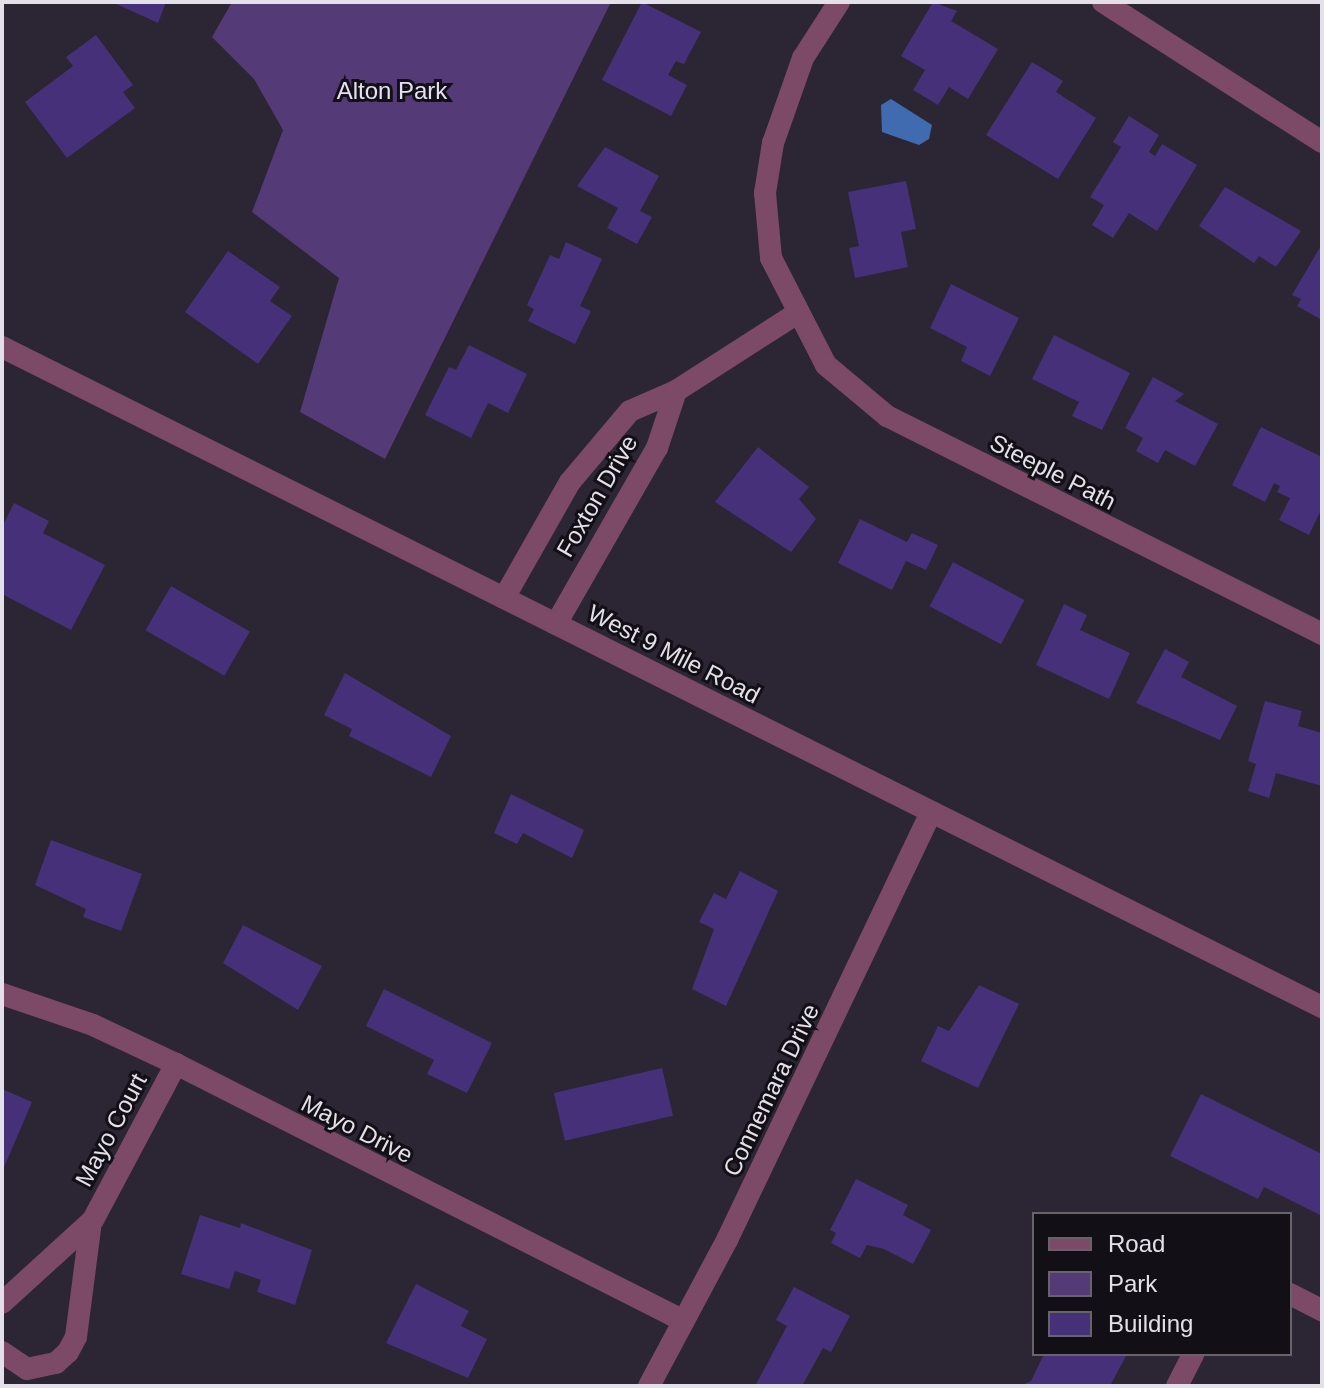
<!DOCTYPE html>
<html>
<head>
<meta charset="utf-8">
<style>
  body { margin:0 }
  #map { position:relative; width:1324px; height:1388px; overflow:hidden; background:#2b2534; font-family:Helvetica,sans-serif }
  div>[style] { position:absolute }
  .green>* { inset:0; background:#543a76 }
  .water>* { inset:0; background:#406bb1 }
  .building>* { inset:0; background:#463079; transform-origin:0 0 }
  .minor>* { height:22px; margin:-11px; padding:0 11px; transform-origin:11px; border-radius:11px; background:#7c4966 }
  .tertiary>* { height:22px; margin:-11px; padding:0 11px; transform-origin:11px; border-radius:11px; background:#7c4966 }
  span { translate:-50% -50%; white-space:nowrap; text-align:center; line-height:1.15; -webkit-text-stroke:6px #120f16; paint-order:stroke }
  .park-label { font-size:24px; color:#e6dff4 }
  .street-label { font-size:24px; color:#e4e0ea }
  .frame { position:absolute; inset:0; border:4px solid #e4e0ea; pointer-events:none }
  .legend { position:absolute; left:1032px; top:1212px; width:260px; height:144px; box-sizing:border-box; background:#120f16; border:2px solid #66636b; margin:0; padding:10px 14px; list-style:none; font-size:24px; color:#e4e0ea }
  .legend li { display:flex; align-items:center; gap:16px; height:40px }
  .legend b { width:40px; border:2px solid #66636b }
</style>
</head>
<body>
<div id="map">
  <div class="green">
    <div style="clip-path:polygon(232px 2px,611px 2px,385px 459px,300px 412px,339px 278px,252px 212px,283px 130px,254px 79px,212px 37px)"></div>
  </div>
  <div class="water">
    <div style="clip-path:polygon(891px 99px,932px 125px,929px 139px,919px 145px,882px 132px,881px 105px)"></div>
  </div>
  <div class="building">
    <div style="clip-path:polygon(112px 2px,166px 2px,158px 23px)"></div>
    <div style="clip-path:polygon(642px 2px,701px 32px,684px 64px,676px 61px,668px 75px,687px 85px,671px 116px,602px 80px)"></div>
    <div style="clip-path:polygon(933px 2px,957px 11px,951px 21px,998px 49px,968px 99px,949px 87px,938px 105px,913px 90px,925px 70px,901px 56px)"></div>
    <div style="clip-path:polygon(96px 35px,133px 85px,123px 92px,135px 108px,67px 158px,25px 102px,73px 66px,66px 57px)"></div>
    <div style="clip-path:polygon(1032px 62px,1063px 81px,1056px 92px,1096px 118px,1058px 179px,986px 135px)"></div>
    <div style="clip-path:polygon(1129px 116px,1159px 135px,1149px 152px,1155px 156px,1162px 144px,1197px 165px,1157px 231px,1129px 213px,1113px 238px,1092px 225px,1104px 205px,1090px 197px,1121px 147px,1113px 142px)"></div>
    <div style="clip-path:polygon(605px 147px,659px 176px,640px 211px,652px 217px,637px 244px,607px 228px,618px 208px,577px 186px)"></div>
    <div style="clip-path:polygon(906px 181px,916px 229px,901px 232px,908px 267px,855px 278px,849px 248px,859px 246px,848px 192px)"></div>
    <div style="clip-path:polygon(1225px 187px,1301px 231px,1276px 267px,1259px 256px,1254px 263px,1199px 226px)"></div>
    <div style="clip-path:polygon(566px 242px,602px 259px,580px 306px,591px 311px,575px 344px,528px 321px,534px 309px,527px 305px,550px 255px,559px 259px)"></div>
    <div style="clip-path:polygon(1322px 244px,1322px 320px,1297px 306px,1301px 299px,1292px 295px)"></div>
    <div style="clip-path:polygon(228px 251px,280px 287px,270px 301px,292px 316px,258px 364px,185px 312px)"></div>
    <div style="clip-path:polygon(951px 284px,1019px 318px,990px 376px,961px 361px,967px 347px,930px 328px)"></div>
    <div style="clip-path:polygon(1054px 335px,1130px 373px,1102px 430px,1072px 416px,1079px 402px,1032px 379px)"></div>
    <div style="clip-path:polygon(469px 345px,527px 374px,508px 413px,488px 403px,471px 438px,425px 415px,449px 367px,456px 370px)"></div>
    <div style="clip-path:polygon(1153px 377px,1184px 394px,1175px 401px,1218px 424px,1195px 466px,1165px 450px,1158px 463px,1136px 451px,1143px 438px,1125px 428px)"></div>
    <div style="clip-path:polygon(1261px 427px,1322px 457px,1322px 508px,1309px 535px,1279px 520px,1290px 498px,1277px 492px,1280px 486px,1274px 483px,1265px 502px,1232px 485px)"></div>
    <div style="clip-path:polygon(758px 447px,809px 487px,799px 499px,816px 519px,791px 552px,715px 502px)"></div>
    <div style="clip-path:polygon(14px 503px,49px 521px,43px 533px,105px 565px,71px 630px,2px 594px,2px 527px)"></div>
    <div style="clip-path:polygon(860px 519px,907px 542px,912px 533px,938px 545px,926px 570px,906px 561px,892px 590px,838px 563px)"></div>
    <div style="left:953px;top:562px;width:81px;height:50px;rotate:28deg"></div>
    <div style="left:171px;top:586px;width:91px;height:51px;rotate:30deg"></div>
    <div style="clip-path:polygon(1064px 604px,1087px 615px,1080px 630px,1130px 653px,1109px 699px,1036px 665px)"></div>
    <div style="clip-path:polygon(1165px 649px,1189px 662px,1181px 677px,1237px 706px,1220px 740px,1136px 703px)"></div>
    <div style="clip-path:polygon(345px 673px,451px 736px,431px 777px,349px 736px,352px 729px,324px 715px)"></div>
    <div style="clip-path:polygon(1265px 701px,1302px 711px,1298px 726px,1322px 733px,1322px 786px,1276px 773px,1269px 798px,1248px 791px,1256px 764px,1248px 761px)"></div>
    <div style="clip-path:polygon(511px 794px,584px 830px,572px 858px,523px 833px,517px 844px,494px 833px)"></div>
    <div style="clip-path:polygon(51px 840px,142px 874px,121px 931px,83px 917px,86px 909px,35px 885px)"></div>
    <div style="clip-path:polygon(740px 871px,778px 891px,726px 1006px,692px 989px,714px 929px,699px 922px,714px 893px,726px 899px)"></div>
    <div style="clip-path:polygon(243px 925px,322px 966px,298px 1010px,223px 963px)"></div>
    <div style="clip-path:polygon(979px 985px,1019px 1004px,978px 1088px,921px 1061px,938px 1026px,949px 1031px)"></div>
    <div style="clip-path:polygon(384px 989px,492px 1043px,467px 1093px,427px 1074px,434px 1060px,366px 1026px)"></div>
    <div style="left:662px;top:1068px;width:49px;height:111px;rotate:77deg"></div>
    <div style="clip-path:polygon(2px 1089px,32px 1102px,2px 1172px)"></div>
    <div style="clip-path:polygon(1201px 1094px,1322px 1154px,1322px 1216px,1264px 1187px,1258px 1199px,1170px 1156px)"></div>
    <div style="clip-path:polygon(856px 1179px,908px 1205px,903px 1215px,931px 1230px,913px 1264px,884px 1249px,867px 1245px,860px 1258px,831px 1243px,836px 1233px,830px 1230px)"></div>
    <div style="clip-path:polygon(200px 1215px,240px 1228px,241px 1223px,312px 1250px,295px 1305px,257px 1292px,261px 1280px,235px 1271px,229px 1289px,181px 1274px)"></div>
    <div style="clip-path:polygon(416px 1284px,469px 1311px,461px 1326px,487px 1339px,468px 1378px,386px 1343px)"></div>
    <div style="clip-path:polygon(794px 1287px,850px 1316px,831px 1352px,823px 1348px,802px 1386px,755px 1386px,787px 1326px,776px 1320px)"></div>
    <div style="clip-path:polygon(1044px 1354px,1127px 1354px,1110px 1386px,1020px 1386px,1031px 1381px)"></div>
  </div>
  <div class="minor">
    <div style="left:839px;top:2px;width:67px;rotate:122.7deg"></div>
    <div style="left:803px;top:58px;width:90px;rotate:109.4deg"></div>
    <div style="left:773px;top:143px;width:51px;rotate:99.1deg"></div>
    <div style="left:765px;top:193px;width:65px;rotate:84.7deg"></div>
    <div style="left:771px;top:258px;width:120px;rotate:62.8deg"></div>
    <div style="left:826px;top:365px;width:80px;rotate:39.9deg"></div>
    <div style="left:887px;top:416px;width:487px;rotate:26.6deg"></div>
    <div style="left:1103px;top:2px;width:260px;rotate:32.6deg"></div>
    <div style="left:504px;top:598px;width:133px;rotate:-60.4deg"></div>
    <div style="left:570px;top:482px;width:93px;rotate:-49.8deg"></div>
    <div style="left:630px;top:411px;width:50px;rotate:-23.5deg"></div>
    <div style="left:676px;top:391px;width:143px;rotate:-32.7deg"></div>
    <div style="left:556px;top:624px;width:203px;rotate:-60.2deg"></div>
    <div style="left:657px;top:448px;width:60px;rotate:-71.6deg"></div>
    <div style="left:2px;top:994px;width:96px;rotate:18.8deg"></div>
    <div style="left:93px;top:1025px;width:92px;rotate:25.2deg"></div>
    <div style="left:176px;top:1064px;width:569px;rotate:26.84deg"></div>
    <div style="left:1290px;top:1294px;width:36px;rotate:27deg"></div>
    <div style="left:2px;top:1303px;width:123px;rotate:-42.4deg"></div>
    <div style="left:93px;top:1220px;width:177px;rotate:-62deg"></div>
    <div style="left:2px;top:1352px;width:30px;rotate:34deg"></div>
    <div style="left:27px;top:1369px;width:30px;rotate:-12deg"></div>
    <div style="left:56px;top:1363px;width:16px;rotate:-43deg"></div>
    <div style="left:68px;top:1352px;width:17px;rotate:-62deg"></div>
    <div style="left:76px;top:1337px;width:109px;rotate:-82.6deg"></div>
    <div style="left:649px;top:1386px;width:166px;rotate:-61.9deg"></div>
    <div style="left:727px;top:1240px;width:474px;rotate:-64.5deg"></div>
    <div style="left:1177px;top:1386px;width:36px;rotate:-63deg"></div>
  </div>
  <div class="tertiary">
    <div style="left:2px;top:347px;width:1476px;rotate:26.57deg"></div>
  </div>
  <div class="park-label">
    <span style="left:392px;top:91px">Alton Park</span>
  </div>
  <div class="street-label">
    <span style="left:1053px;top:472px;rotate:27deg">Steeple Path</span>
    <span style="left:597px;top:496px;rotate:-60deg">Foxton Drive</span>
    <span style="left:674px;top:654px;rotate:27deg">West 9 Mile Road</span>
    <span style="left:771px;top:1090px;rotate:-64deg">Connemara Drive</span>
    <span style="left:357px;top:1129px;rotate:27deg">Mayo Drive</span>
    <span style="left:111px;top:1130px;rotate:-62deg">Mayo Court</span>
  </div>
  <div class="frame"></div>
  <ul class="legend">
  <li><b style="height:10px;background:#7c4966"></b>Road</li>
  <li><b style="height:22px;background:#543a76"></b>Park</li>
  <li><b style="height:22px;background:#463079"></b>Building</li>
  </ul>
</div>
</body>
</html>
